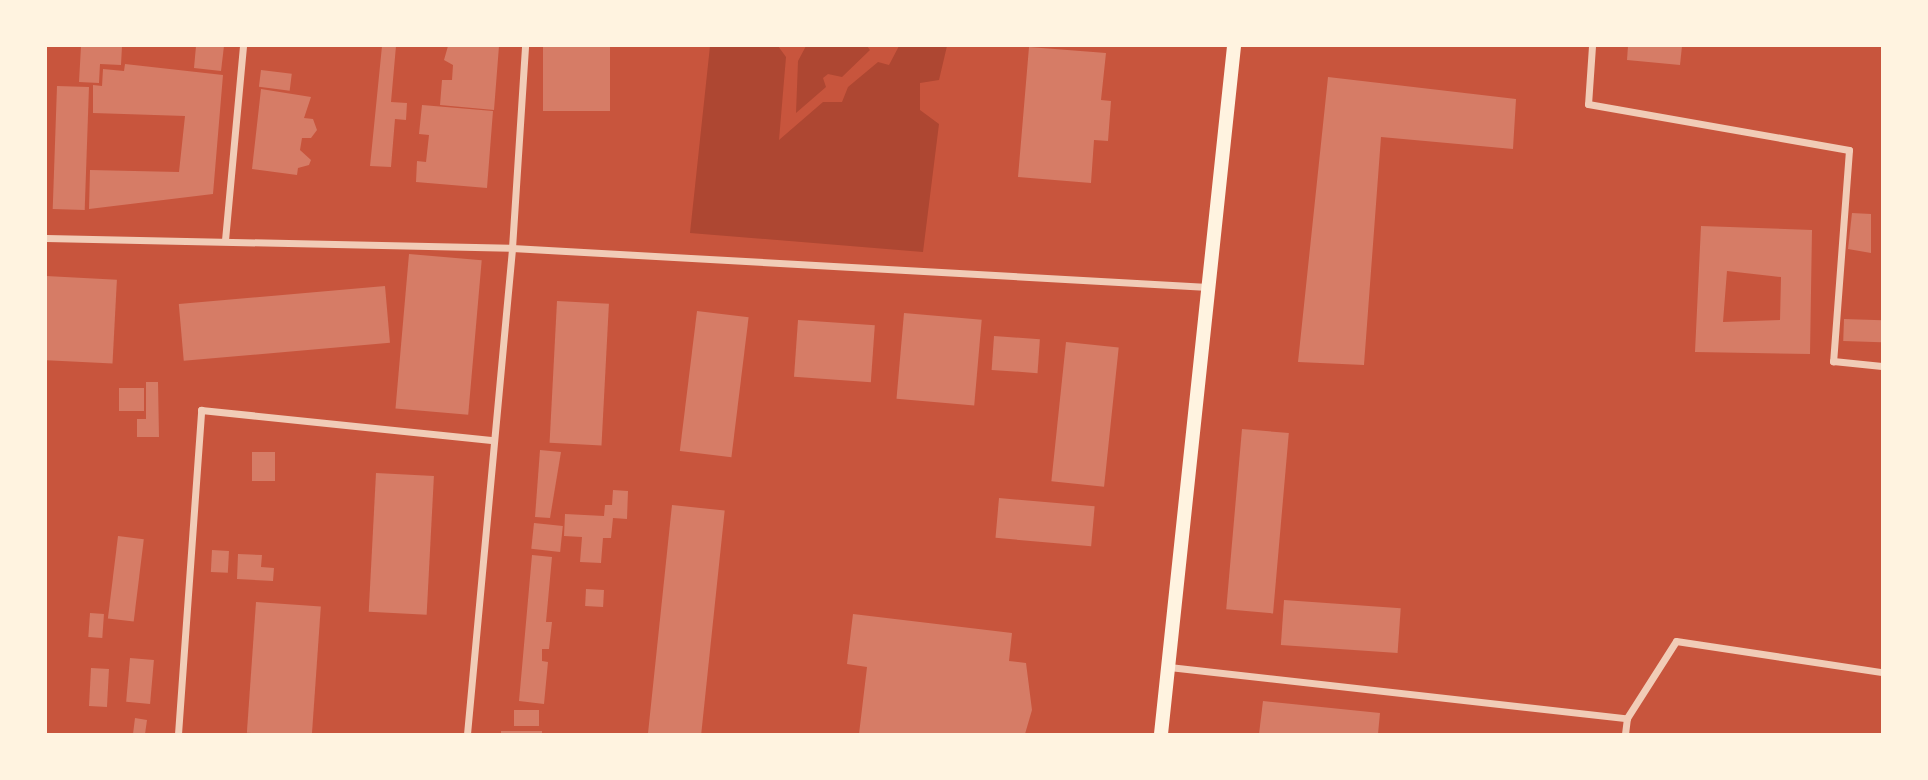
<!DOCTYPE html>
<html>
<head>
<meta charset="utf-8">
<style>
  body { margin:0 }
  #map { position:relative; width:1928px; height:780px; overflow:hidden; background:#c8553d; font-family:Barlow,sans-serif }
  div>[style] { position:absolute }
  .green>* { inset:0; background:#ae4732 }
  .building>* { inset:0; background:#d67c66; transform-origin:0 0 }
  .minor>* { height:7px; margin:-3.5px; padding:0 3.5px; transform-origin:3.5px; border-radius:3.5px; background:#f1ccb7 }
  .secondary>* { height:14px; margin:-7px; padding:0 7px; transform-origin:7px; border-radius:7px; background:#fff3e0 }
  span { translate:-50% -50%; white-space:nowrap; text-align:center; line-height:1.15; -webkit-text-stroke:5px #fff3e0; paint-order:stroke }
  .frame { position:absolute; inset:0; border:47px solid #fff3e0; pointer-events:none }
</style>
</head>
<body>
<div id="map">
  <div class="green">
    <div style="clip-path:polygon(710px 46px,778px 46px,786px 57px,779px 140px,823px 102px,842px 102px,848px 87px,878px 62px,889px 65px,899px 46px,947px 46px,939px 80px,920px 83px,920px 110px,939px 124px,923px 252px,690px 233px)"></div>
    <div style="clip-path:polygon(806px 46px,867px 46px,870px 50px,842px 77px,828px 74px,823px 78px,826px 87px,796px 113px,798px 61px)"></div>
  </div>
  <div class="building">
    <div style="clip-path:polygon(81px 46px,122px 46px,121px 65px,100px 64px,99px 83px,79px 82px)"></div>
    <div style="clip-path:polygon(196px 46px,224px 46px,221px 71px,194px 68px)"></div>
    <div style="clip-path:polygon(382px 46px,396px 46px,391px 102px,407px 103px,406px 120px,395px 119px,391px 167px,370px 166px)"></div>
    <div style="clip-path:polygon(448px 46px,499px 46px,494px 110px,440px 105px,442px 80px,452px 80px,453px 65px,444px 60px)"></div>
    <div style="left:543px;top:46px;width:67px;height:65px"></div>
    <div style="clip-path:polygon(1628px 46px,1682px 46px,1680px 65px,1627px 60px)"></div>
    <div style="clip-path:polygon(1029px 47px,1106px 53px,1101px 100px,1111px 101px,1108px 141px,1094px 140px,1091px 183px,1018px 177px)"></div>
    <div style="clip-path:polygon(125px 64px,223px 75px,213px 194px,89px 209px,90px 170px,179px 172px,185px 116px,93px 113px,93px 85px,102px 86px,103px 69px,124px 71px)"></div>
    <div style="left:261px;top:70px;width:31px;height:17px;rotate:7deg"></div>
    <div style="clip-path:polygon(1328px 77px,1516px 99px,1513px 149px,1381px 137px,1364px 365px,1298px 362px)"></div>
    <div style="left:57px;top:86px;width:32px;height:123px;rotate:2deg"></div>
    <div style="clip-path:polygon(261px 89px,311px 97px,304px 118px,313px 119px,317px 130px,311px 138px,302px 138px,300px 150px,311px 160px,309px 165px,298px 168px,297px 175px,252px 169px)"></div>
    <div style="clip-path:polygon(422px 105px,493px 111px,487px 188px,416px 182px,417px 161px,426px 162px,429px 135px,419px 134px)"></div>
    <div style="clip-path:polygon(1852px 213px,1871px 214px,1871px 253px,1848px 249px)"></div>
    <div style="clip-path:polygon(evenodd,1701px 226px,1812px 230px,1810px 354px,1695px 352px,1701px 226px,1727px 271px,1781px 277px,1780px 320px,1723px 322px,1727px 271px)"></div>
    <div style="left:409px;top:254px;width:73px;height:155px;rotate:5deg"></div>
    <div style="left:46px;top:276px;width:71px;height:84px;rotate:3deg"></div>
    <div style="left:385px;top:286px;width:57px;height:207px;rotate:85deg"></div>
    <div style="left:557px;top:301px;width:52px;height:142px;rotate:3deg"></div>
    <div style="left:697px;top:311px;width:52px;height:141px;rotate:7deg"></div>
    <div style="left:904px;top:313px;width:78px;height:86px;rotate:5deg"></div>
    <div style="left:1844px;top:319px;width:38px;height:22px;rotate:2deg"></div>
    <div style="left:798px;top:320px;width:77px;height:57px;rotate:4deg"></div>
    <div style="left:994px;top:336px;width:46px;height:34px;rotate:4deg"></div>
    <div style="left:1066px;top:342px;width:53px;height:140px;rotate:6deg"></div>
    <div style="clip-path:polygon(146px 382px,158px 382px,159px 437px,137px 437px,137px 419px,146px 419px)"></div>
    <div style="left:119px;top:388px;width:25px;height:23px"></div>
    <div style="left:1242px;top:429px;width:47px;height:181px;rotate:5deg"></div>
    <div style="clip-path:polygon(540px 450px,561px 452px,550px 518px,535px 517px)"></div>
    <div style="left:252px;top:452px;width:23px;height:29px"></div>
    <div style="left:376px;top:473px;width:58px;height:139px;rotate:3deg"></div>
    <div style="clip-path:polygon(613px 490px,628px 491px,627px 519px,613px 518px,611px 538px,603px 538px,601px 563px,580px 562px,582px 537px,564px 536px,565px 514px,604px 516px,605px 505px,612px 505px)"></div>
    <div style="left:999px;top:498px;width:96px;height:40px;rotate:5deg"></div>
    <div style="left:672px;top:505px;width:53px;height:230px;rotate:6deg"></div>
    <div style="left:534px;top:523px;width:29px;height:26px;rotate:6deg"></div>
    <div style="left:118px;top:536px;width:26px;height:83px;rotate:7deg"></div>
    <div style="left:212px;top:550px;width:17px;height:22px;rotate:3deg"></div>
    <div style="clip-path:polygon(238px 554px,262px 555px,261px 567px,274px 568px,273px 581px,237px 579px)"></div>
    <div style="clip-path:polygon(532px 555px,552px 557px,546px 622px,552px 622px,549px 649px,542px 649px,542px 661px,548px 662px,544px 704px,519px 701px)"></div>
    <div style="left:586px;top:589px;width:18px;height:17px;rotate:3deg"></div>
    <div style="left:1284px;top:600px;width:117px;height:45px;rotate:4deg"></div>
    <div style="left:256px;top:602px;width:65px;height:131px;rotate:4deg"></div>
    <div style="left:90px;top:613px;width:14px;height:24px;rotate:4deg"></div>
    <div style="clip-path:polygon(853px 614px,1012px 633px,1009px 661px,1026px 663px,1032px 710px,1025px 734px,859px 734px,867px 667px,847px 664px)"></div>
    <div style="left:130px;top:658px;width:24px;height:44px;rotate:5deg"></div>
    <div style="left:91px;top:668px;width:18px;height:38px;rotate:3deg"></div>
    <div style="clip-path:polygon(1263px 701px,1380px 713px,1378px 734px,1259px 734px)"></div>
    <div style="left:514px;top:710px;width:25px;height:16px"></div>
    <div style="clip-path:polygon(135px 718px,147px 720px,145px 734px,133px 734px)"></div>
    <div style="left:501px;top:731px;width:41px;height:3px"></div>
  </div>
  <div class="minor">
    <div style="left:1592px;top:46px;width:58px;rotate:93.9deg"></div>
    <div style="left:1588px;top:104px;width:265px;rotate:10deg"></div>
    <div style="left:1849px;top:150px;width:212px;rotate:94.3deg"></div>
    <div style="left:1833px;top:361px;width:49px;rotate:5.8deg"></div>
    <div style="left:46px;top:238px;width:466px;rotate:1.2deg"></div>
    <div style="left:512px;top:248px;width:697px;rotate:3.21deg"></div>
    <div style="left:225px;top:240px;width:195px;rotate:-84.7deg"></div>
    <div style="left:1169px;top:667px;width:461px;rotate:6.4deg"></div>
    <div style="left:178px;top:734px;width:325px;rotate:-85.9deg"></div>
    <div style="left:201px;top:410px;width:294px;rotate:5.9deg"></div>
    <div style="left:467px;top:734px;width:488px;rotate:-84.7deg"></div>
    <div style="left:512px;top:248px;width:202px;rotate:-86.3deg"></div>
    <div style="left:1625px;top:734px;width:16px;rotate:-83deg"></div>
    <div style="left:1627px;top:718px;width:91px;rotate:-57.5deg"></div>
    <div style="left:1676px;top:641px;width:208px;rotate:8.6deg"></div>
  </div>
  <div class="secondary">
    <div style="left:1161px;top:734px;width:692px;rotate:-83.94deg"></div>
  </div>
  <div class="frame"></div>
</div>
</body>
</html>
